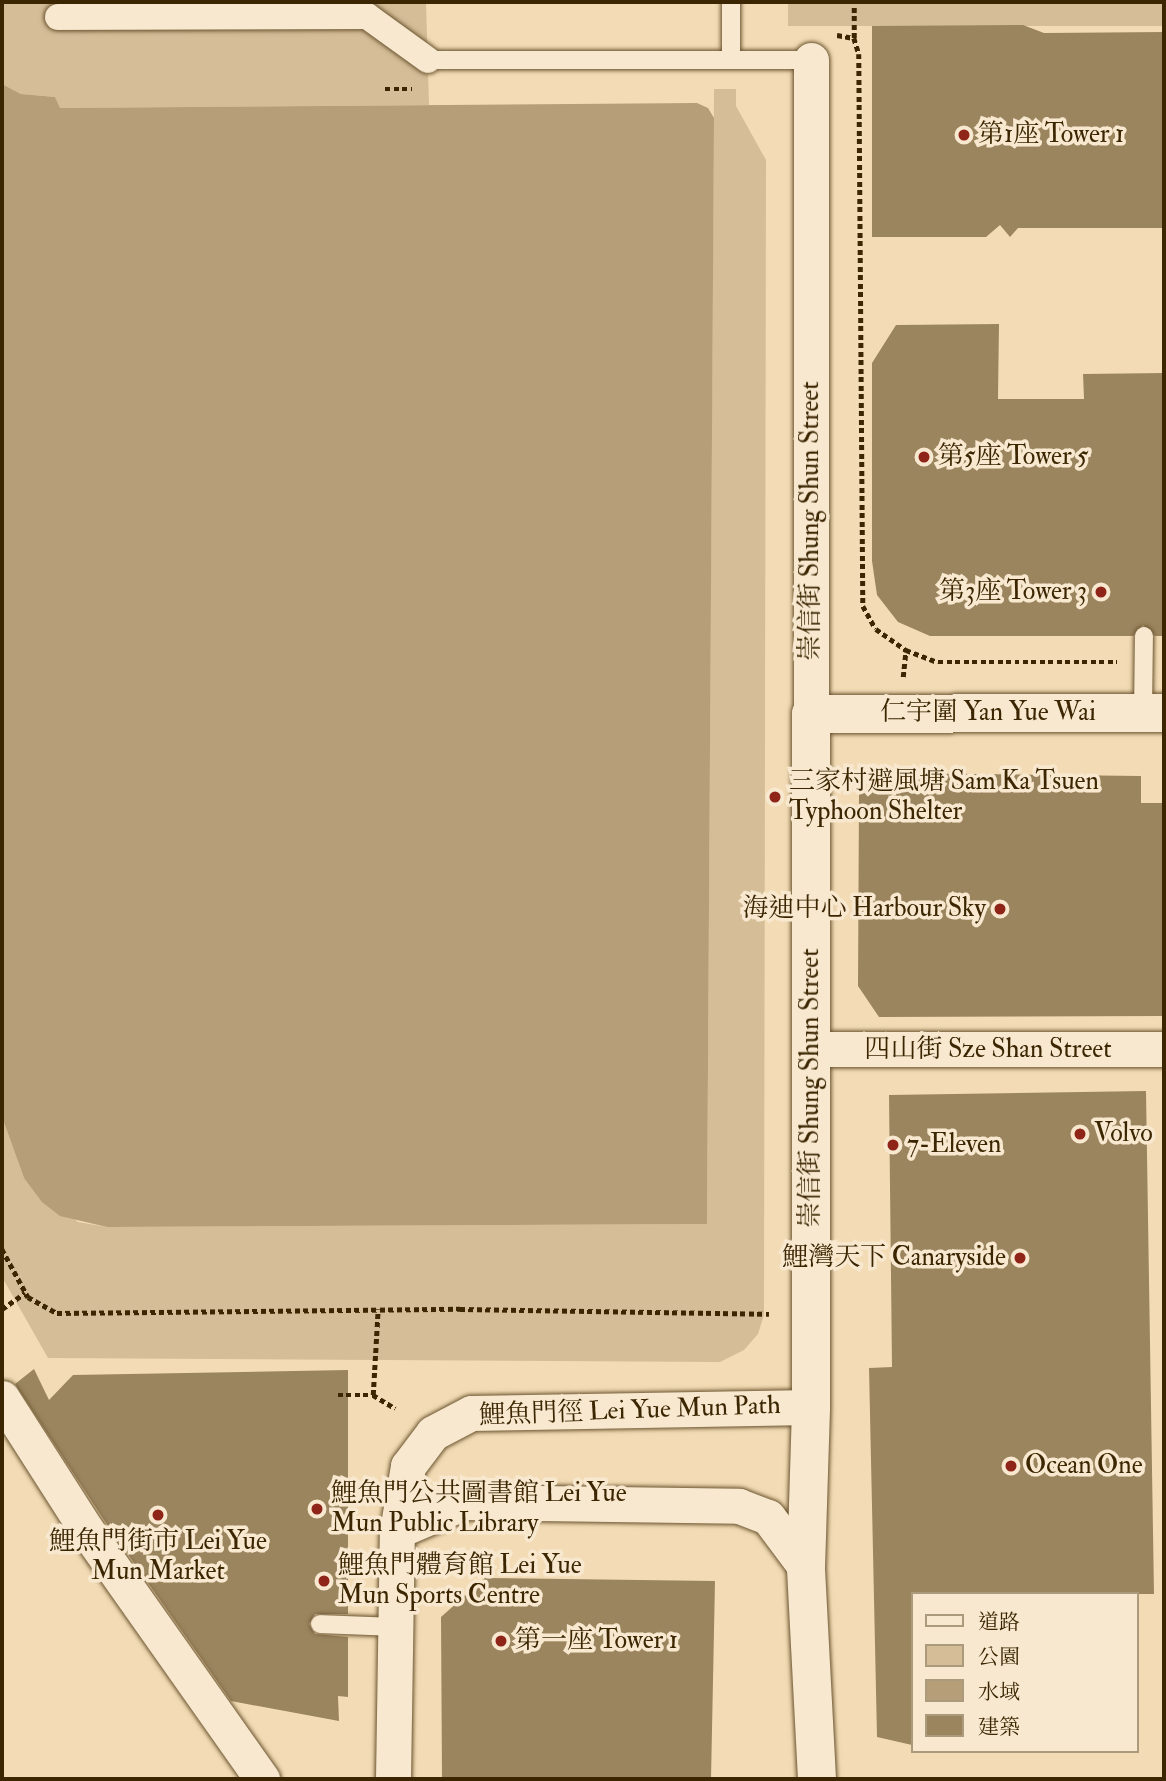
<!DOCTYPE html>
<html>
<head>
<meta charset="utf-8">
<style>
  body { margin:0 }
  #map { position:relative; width:1166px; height:1781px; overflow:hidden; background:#f3dcb5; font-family:"IM FELL Double Pica","Noto Serif TC",serif }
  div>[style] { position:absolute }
  .green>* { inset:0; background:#d4bd97; transform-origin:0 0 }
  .water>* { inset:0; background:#b59e78 }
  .building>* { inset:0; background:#9b855f }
  .path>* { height:4.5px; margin-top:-2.25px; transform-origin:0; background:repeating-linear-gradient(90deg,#3c2602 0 5px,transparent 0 8.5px) }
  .roads { filter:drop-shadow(0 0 2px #6a542f) drop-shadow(0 0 2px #6a542f) }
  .service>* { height:18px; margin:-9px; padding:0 9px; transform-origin:9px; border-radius:9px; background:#f7e8cf }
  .pedestrian>* { height:26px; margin:-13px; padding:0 13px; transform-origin:13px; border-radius:13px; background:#f7e8cf }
  .minor>* { height:35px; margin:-17.5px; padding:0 17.5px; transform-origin:17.5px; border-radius:17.5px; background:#f7e8cf }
  .tertiary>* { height:38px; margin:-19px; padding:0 19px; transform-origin:19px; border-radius:19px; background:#f7e8cf }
  .dots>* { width:19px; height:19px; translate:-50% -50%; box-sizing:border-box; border:4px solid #f7e8cf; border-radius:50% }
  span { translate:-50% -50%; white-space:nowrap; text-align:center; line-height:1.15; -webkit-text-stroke:7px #f7e8cf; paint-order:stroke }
  .poi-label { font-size:26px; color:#3c2602 }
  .left { translate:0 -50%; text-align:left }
  .right { translate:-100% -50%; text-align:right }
  .street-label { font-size:26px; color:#3c2602 }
  .frame { position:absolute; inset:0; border:4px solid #3c2602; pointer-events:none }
  .legend { position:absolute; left:911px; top:1592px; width:228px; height:161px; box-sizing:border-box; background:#f7e8cf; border:2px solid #ac9a7d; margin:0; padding:9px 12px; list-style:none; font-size:21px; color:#3c2602 }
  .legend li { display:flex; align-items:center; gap:14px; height:35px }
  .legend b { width:35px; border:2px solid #ac9a7d }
</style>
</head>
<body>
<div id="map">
  <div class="green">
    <div style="clip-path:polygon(2px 2px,426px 2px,429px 105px,59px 108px,55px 97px,21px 94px,2px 84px)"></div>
    <div style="left:788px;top:2px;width:376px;height:24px"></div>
    <div style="clip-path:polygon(714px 89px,736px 89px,736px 106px,766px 160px,764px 1315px,758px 1334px,744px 1350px,720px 1362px,48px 1358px,2px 1277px,2px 1117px,24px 1178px,78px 1222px,107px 1227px,707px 1224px)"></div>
  </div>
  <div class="water">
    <div style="clip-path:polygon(2px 84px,21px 94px,55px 97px,60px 108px,697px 103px,708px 108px,714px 118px,707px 1224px,107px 1227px,60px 1216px,42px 1202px,24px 1178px,2px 1117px)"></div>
  </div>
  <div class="building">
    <div style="clip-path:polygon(1023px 25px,1044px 33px,1164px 32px,1164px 228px,1018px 228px,1010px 237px,1000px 225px,986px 237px,872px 237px,872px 26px)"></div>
    <div style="clip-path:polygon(999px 324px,998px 399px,1084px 399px,1083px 374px,1164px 373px,1164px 636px,1155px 636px,1143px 625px,1133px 636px,930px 636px,898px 622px,877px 595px,872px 561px,872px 363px,896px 325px)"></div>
    <div style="clip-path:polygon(887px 773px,1141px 776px,1141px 803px,1164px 803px,1164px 1016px,879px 1017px,858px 986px,859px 793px)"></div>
    <div style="clip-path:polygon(1146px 1091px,1154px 1594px,912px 1594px,912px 1745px,877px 1737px,869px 1368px,892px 1367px,889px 1095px)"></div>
    <div style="clip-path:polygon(34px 1369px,49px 1400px,73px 1375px,348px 1370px,348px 1614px,315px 1614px,309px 1624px,315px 1634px,348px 1637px,348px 1697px,338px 1696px,339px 1721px,231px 1701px,104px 1520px,15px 1384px)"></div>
    <div style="clip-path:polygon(485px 1578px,715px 1581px,711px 1779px,442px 1779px,441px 1617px)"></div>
  </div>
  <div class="path">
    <div style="left:837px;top:35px;width:17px;rotate:10deg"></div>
    <div style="left:854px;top:38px;width:17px;rotate:73deg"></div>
    <div style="left:859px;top:54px;width:552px;rotate:89.58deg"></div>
    <div style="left:863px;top:606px;width:26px;rotate:61deg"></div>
    <div style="left:876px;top:629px;width:37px;rotate:35deg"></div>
    <div style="left:906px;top:650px;width:34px;rotate:21deg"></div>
    <div style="left:938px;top:662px;width:179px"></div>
    <div style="left:854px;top:38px;width:36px;rotate:-90deg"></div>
    <div style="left:385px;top:89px;width:27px"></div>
    <div style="left:903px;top:677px;width:27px;rotate:-84deg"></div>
    <div style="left:2px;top:1249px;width:55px;rotate:61.6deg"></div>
    <div style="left:28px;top:1297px;width:33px;rotate:29deg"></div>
    <div style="left:57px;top:1313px;width:403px;rotate:-0.6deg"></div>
    <div style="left:460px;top:1309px;width:309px;rotate:0.9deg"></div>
    <div style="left:2px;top:1309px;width:28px;rotate:-35deg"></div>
    <div style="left:338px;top:1395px;width:35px"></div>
    <div style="left:373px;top:1395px;width:26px;rotate:31deg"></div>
    <div style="left:373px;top:1395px;width:86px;rotate:-86.7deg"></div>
  </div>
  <div class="roads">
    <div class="service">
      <div style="left:428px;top:60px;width:383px"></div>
      <div style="left:731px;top:60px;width:57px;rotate:-90deg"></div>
      <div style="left:1143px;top:713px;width:77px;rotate:-89.3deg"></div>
      <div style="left:320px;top:1624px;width:74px;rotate:2.3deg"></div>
    </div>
    <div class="pedestrian">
      <div style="left:58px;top:17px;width:309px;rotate:-0.2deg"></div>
      <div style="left:367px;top:16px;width:75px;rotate:35.8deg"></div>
    </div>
    <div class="minor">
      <div style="left:811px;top:60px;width:654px;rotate:90deg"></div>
      <div style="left:812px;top:1049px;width:352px"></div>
      <div style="left:2px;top:1398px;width:158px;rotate:57.4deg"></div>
      <div style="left:87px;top:1531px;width:304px;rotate:54.8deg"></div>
      <div style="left:397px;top:1531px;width:74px;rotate:-23.1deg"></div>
      <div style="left:465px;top:1502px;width:274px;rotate:0.8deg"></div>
      <div style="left:739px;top:1506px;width:31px;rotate:21deg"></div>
      <div style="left:768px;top:1517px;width:64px;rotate:53.3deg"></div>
      <div style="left:393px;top:1779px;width:248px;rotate:-89.1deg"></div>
      <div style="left:397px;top:1531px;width:66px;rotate:-80.4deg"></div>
      <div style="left:408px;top:1466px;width:41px;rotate:-52.9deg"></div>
      <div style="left:433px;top:1433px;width:43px;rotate:-27.8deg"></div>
      <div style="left:471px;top:1413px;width:340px;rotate:-1deg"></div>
    </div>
    <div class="tertiary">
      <div style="left:817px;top:1779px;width:211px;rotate:-93deg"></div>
      <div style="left:806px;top:1568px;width:161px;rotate:-88.2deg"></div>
      <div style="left:811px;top:1407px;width:693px;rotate:-90deg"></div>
      <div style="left:811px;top:714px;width:353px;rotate:-0.2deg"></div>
    </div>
  </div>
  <div class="dots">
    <div style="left:964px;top:135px;background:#8f2418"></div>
    <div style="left:924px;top:457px;background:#8f2418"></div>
    <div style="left:1101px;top:592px;background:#8f2418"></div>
    <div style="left:775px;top:797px;background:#8f2418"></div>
    <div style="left:1000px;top:909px;background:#8f2418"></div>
    <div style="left:1080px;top:1134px;background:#8f2418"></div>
    <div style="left:893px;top:1145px;background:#8f2418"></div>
    <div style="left:1020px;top:1258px;background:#8f2418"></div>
    <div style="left:1011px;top:1466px;background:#8f2418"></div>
    <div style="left:317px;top:1509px;background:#8f2418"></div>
    <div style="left:158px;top:1515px;background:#8f2418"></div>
    <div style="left:324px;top:1581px;background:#8f2418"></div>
    <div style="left:501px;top:1641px;background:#8f2418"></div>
  </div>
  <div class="poi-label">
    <span class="left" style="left:978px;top:135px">第1座 Tower 1</span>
    <span class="left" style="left:938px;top:457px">第5座 Tower 5</span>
    <span class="right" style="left:1087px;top:592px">第3座 Tower 3</span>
    <span class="left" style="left:789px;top:797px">三家村避風塘 Sam Ka Tsuen<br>Typhoon Shelter</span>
    <span class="right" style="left:986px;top:909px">海迪中心 Harbour Sky</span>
    <span class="left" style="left:1094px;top:1134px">Volvo</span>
    <span class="left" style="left:907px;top:1145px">7-Eleven</span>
    <span class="right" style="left:1006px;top:1258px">鯉灣天下 Canaryside</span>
    <span class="left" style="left:1025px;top:1466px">Ocean One</span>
    <span class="left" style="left:331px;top:1509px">鯉魚門公共圖書館 Lei Yue<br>Mun Public Library</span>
    <span style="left:158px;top:1557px">鯉魚門街市 Lei Yue<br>Mun Market</span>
    <span class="left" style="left:338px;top:1581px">鯉魚門體育館 Lei Yue<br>Mun Sports Centre</span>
    <span class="left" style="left:515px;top:1641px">第一座 Tower 1</span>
  </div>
  <div class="street-label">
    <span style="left:811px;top:521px;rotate:-90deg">崇信街 Shung Shun Street</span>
    <span style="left:988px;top:713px">仁宇圍 Yan Yue Wai</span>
    <span style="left:988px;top:1050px">四山街 Sze Shan Street</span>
    <span style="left:811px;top:1088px;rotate:-90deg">崇信街 Shung Shun Street</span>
    <span style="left:630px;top:1411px;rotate:-2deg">鯉魚門徑 Lei Yue Mun Path</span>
  </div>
  <div class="frame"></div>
  <ul class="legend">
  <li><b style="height:9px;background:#f7e8cf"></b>道路</li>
  <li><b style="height:19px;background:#d4bd97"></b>公園</li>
  <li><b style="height:19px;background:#b59e78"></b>水域</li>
  <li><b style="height:19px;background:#9b855f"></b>建築</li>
  </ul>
</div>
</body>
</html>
